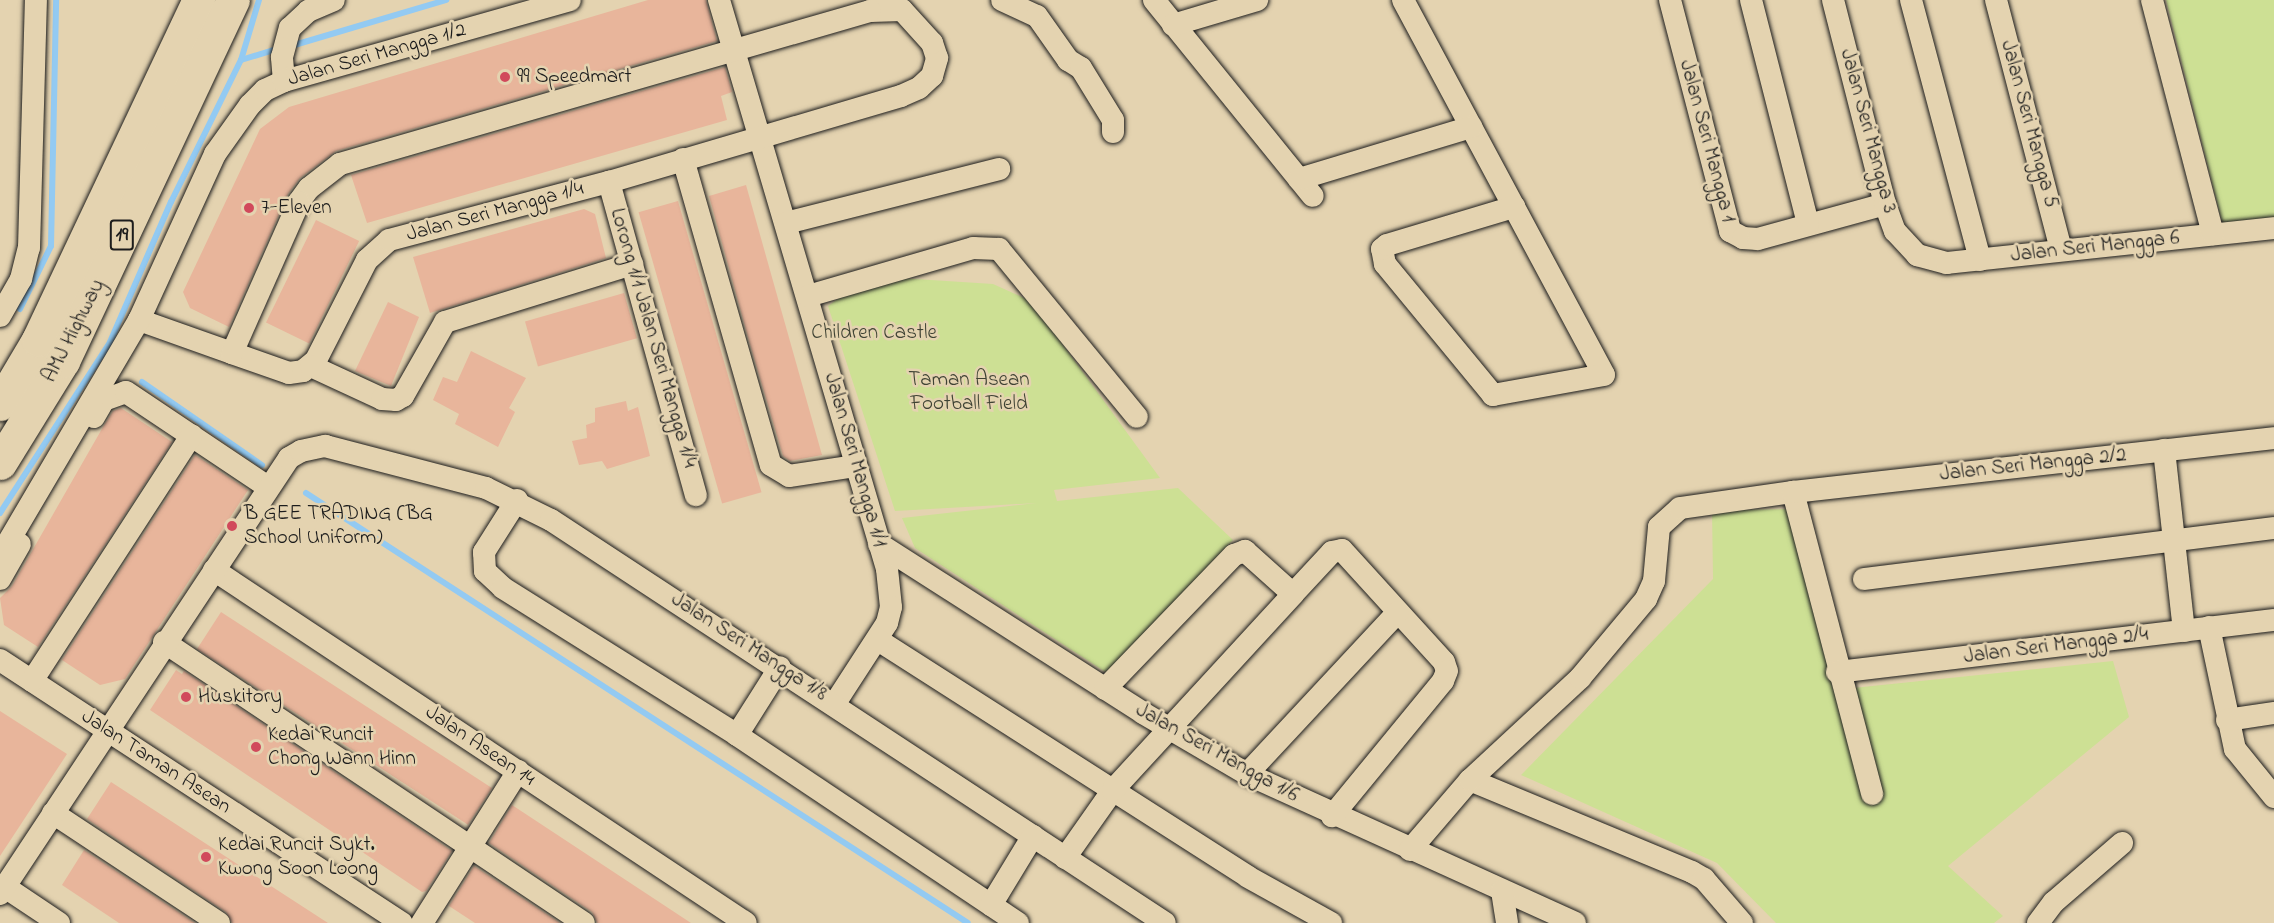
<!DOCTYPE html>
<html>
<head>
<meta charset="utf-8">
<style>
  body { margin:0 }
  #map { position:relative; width:2274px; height:923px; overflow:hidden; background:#e4d3b0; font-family:"Indie Flower",sans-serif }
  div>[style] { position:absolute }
  .green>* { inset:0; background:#cde094 }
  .stream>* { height:6px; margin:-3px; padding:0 3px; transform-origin:3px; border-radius:3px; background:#93caf2 }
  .building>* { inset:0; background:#e8b59b; transform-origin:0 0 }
  .roads { filter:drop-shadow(0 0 2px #1c1c1c) drop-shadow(0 0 2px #1c1c1c) }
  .minor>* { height:22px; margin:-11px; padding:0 11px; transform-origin:11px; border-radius:11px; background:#e4d3b0 }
  .highway>* { height:33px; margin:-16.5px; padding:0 16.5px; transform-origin:16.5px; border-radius:16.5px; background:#e4d3b0 }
  .dots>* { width:16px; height:16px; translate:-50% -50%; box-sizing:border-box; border:3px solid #e4d3b0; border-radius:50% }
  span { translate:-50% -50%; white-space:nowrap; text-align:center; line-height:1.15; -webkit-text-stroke:5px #e4d3b0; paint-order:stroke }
  .shield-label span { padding:2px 4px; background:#e4d3b0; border:2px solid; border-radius:4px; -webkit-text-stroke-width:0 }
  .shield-label { font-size:20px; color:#1c1c1c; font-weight:700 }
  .street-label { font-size:21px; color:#1c1c1c }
  .poi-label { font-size:21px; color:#1c1c1c }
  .left { translate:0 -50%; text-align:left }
  .park-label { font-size:21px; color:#3f4334 }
</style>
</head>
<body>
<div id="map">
  <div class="green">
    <div style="clip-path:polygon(2166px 0,2274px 0,2274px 225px,2225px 234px)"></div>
    <div style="clip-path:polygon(869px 276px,993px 284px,1031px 301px,1160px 478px,1054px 490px,1057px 501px,1178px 488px,1233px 540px,1107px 673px,915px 548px,902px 518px,1037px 503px,895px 511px,828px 306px)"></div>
    <div style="clip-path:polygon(1795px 509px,1853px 688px,2113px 661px,2129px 717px,1948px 866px,2003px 916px,1994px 923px,1776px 923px,1717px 863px,1521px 775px,1713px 579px,1712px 510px)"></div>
  </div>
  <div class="stream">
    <div style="left:291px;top:46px;width:162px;rotate:-16.5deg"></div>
    <div style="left:241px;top:60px;width:39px;rotate:-17deg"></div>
    <div style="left:20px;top:309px;width:70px;rotate:-63.8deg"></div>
    <div style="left:51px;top:246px;width:246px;rotate:-88.8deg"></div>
    <div style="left:142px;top:382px;width:146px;rotate:34.7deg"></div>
    <div style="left:306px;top:493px;width:789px;rotate:33.01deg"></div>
    <div style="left:0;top:513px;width:203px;rotate:-57.2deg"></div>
    <div style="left:110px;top:342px;width:153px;rotate:-66.5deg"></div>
    <div style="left:171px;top:202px;width:158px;rotate:-63.8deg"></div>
    <div style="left:241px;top:60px;width:63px;rotate:-73.3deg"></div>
  </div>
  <div class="building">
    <div style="clip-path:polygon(648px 0,706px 0,717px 41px,336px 151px,300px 178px,288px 194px,229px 327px,190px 308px,183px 292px,260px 129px,289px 107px)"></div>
    <div style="clip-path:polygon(725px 67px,732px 92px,721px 96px,727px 120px,367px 223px,351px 175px)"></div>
    <div style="clip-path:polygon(746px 185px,822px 455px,790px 461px,783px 456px,749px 341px,709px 196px)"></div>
    <div style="left:678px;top:201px;width:303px;height:41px;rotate:74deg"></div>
    <div style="clip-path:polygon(584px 209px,595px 214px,606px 258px,430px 313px,413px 257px)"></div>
    <div style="left:316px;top:220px;width:48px;height:114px;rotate:26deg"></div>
    <div style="left:624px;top:293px;width:47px;height:103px;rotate:74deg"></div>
    <div style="clip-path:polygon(388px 302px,419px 317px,391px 386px,355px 371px)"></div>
    <div style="clip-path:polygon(471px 351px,526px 378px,509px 408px,515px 412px,498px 447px,455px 424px,459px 414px,433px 400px,443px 377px,457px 382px)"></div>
    <div style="clip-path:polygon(626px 401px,628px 411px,638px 407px,650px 456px,607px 469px,602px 461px,579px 465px,572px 441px,587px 438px,586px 425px,595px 422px,595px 408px)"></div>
    <div style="clip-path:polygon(121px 408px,172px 442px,38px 647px,4px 625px,0 598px,12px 586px,103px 427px,113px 411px)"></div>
    <div style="clip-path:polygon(195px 455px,248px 490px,125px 679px,100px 685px,62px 660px)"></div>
    <div style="left:221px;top:612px;width:323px;height:44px;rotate:33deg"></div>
    <div style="clip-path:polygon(176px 670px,182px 674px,184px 671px,452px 851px,426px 891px,422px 892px,150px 710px)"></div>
    <div style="clip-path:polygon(0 711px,67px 754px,0 856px)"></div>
    <div style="clip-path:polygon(111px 782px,328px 923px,232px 923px,226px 912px,87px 819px)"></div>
    <div style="clip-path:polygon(512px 805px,691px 923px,597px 923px,592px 912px,489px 843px)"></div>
    <div style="clip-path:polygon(84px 850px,195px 923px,119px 923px,62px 885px)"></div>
    <div style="clip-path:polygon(474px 866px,560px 923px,475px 923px,449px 906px)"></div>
  </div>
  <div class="roads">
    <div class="minor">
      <div style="left:719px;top:0;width:593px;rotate:73.55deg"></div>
      <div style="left:887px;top:569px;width:38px;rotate:84deg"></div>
      <div style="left:891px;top:607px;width:16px;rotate:104deg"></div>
      <div style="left:887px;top:623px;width:95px;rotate:123deg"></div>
      <div style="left:1002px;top:0;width:38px;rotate:25deg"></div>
      <div style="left:1037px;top:16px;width:54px;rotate:54.8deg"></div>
      <div style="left:1068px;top:60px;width:15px;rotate:32deg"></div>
      <div style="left:1081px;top:68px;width:61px;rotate:58.4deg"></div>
      <div style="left:1113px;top:120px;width:12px;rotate:90deg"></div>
      <div style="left:1154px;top:0;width:252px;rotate:51deg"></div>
      <div style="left:1403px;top:0;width:425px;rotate:61.8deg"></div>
      <div style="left:1604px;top:375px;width:113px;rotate:169.8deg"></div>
      <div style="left:1493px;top:395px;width:170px;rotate:-129.5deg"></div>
      <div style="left:1385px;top:264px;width:15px;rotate:-101deg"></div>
      <div style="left:1382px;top:249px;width:6px;rotate:-39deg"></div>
      <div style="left:1387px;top:245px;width:133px;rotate:-16.7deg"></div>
      <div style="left:1670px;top:0;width:239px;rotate:75.4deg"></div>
      <div style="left:1730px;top:231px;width:15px;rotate:28deg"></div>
      <div style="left:1743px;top:238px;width:15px;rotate:4deg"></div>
      <div style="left:1758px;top:239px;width:132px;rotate:-15.4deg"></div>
      <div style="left:1751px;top:0;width:231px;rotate:75.7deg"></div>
      <div style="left:1833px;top:0;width:211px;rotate:75.7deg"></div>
      <div style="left:1885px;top:204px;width:29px;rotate:70deg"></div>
      <div style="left:1895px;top:231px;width:33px;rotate:47deg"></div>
      <div style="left:1917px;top:255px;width:31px;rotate:15deg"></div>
      <div style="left:1947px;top:263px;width:329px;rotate:-6.1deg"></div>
      <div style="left:1911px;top:0;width:269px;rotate:75.1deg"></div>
      <div style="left:1996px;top:0;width:257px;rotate:75.4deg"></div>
      <div style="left:2152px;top:0;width:242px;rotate:75.4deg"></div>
      <div style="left:1173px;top:25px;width:88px;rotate:-16.6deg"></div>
      <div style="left:284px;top:81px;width:24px;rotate:-95deg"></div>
      <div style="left:282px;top:57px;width:30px;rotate:-75deg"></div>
      <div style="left:290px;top:28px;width:25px;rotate:-43deg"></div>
      <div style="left:308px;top:11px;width:28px;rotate:-23deg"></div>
      <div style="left:683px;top:159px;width:318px;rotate:74deg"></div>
      <div style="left:771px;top:465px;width:21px;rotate:31deg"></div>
      <div style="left:789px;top:476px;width:68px;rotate:-8.5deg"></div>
      <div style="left:1299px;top:179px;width:180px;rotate:-16.8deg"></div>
      <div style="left:609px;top:182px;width:325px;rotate:74.5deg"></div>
      <div style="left:786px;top:223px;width:220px;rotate:-14.2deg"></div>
      <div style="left:808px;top:296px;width:172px;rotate:-16.2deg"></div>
      <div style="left:973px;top:248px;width:26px;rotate:2deg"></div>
      <div style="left:999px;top:249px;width:217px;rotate:50.6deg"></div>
      <div style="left:0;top:316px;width:43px;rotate:-60.4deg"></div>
      <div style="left:21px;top:279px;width:32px;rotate:-76deg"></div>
      <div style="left:29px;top:248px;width:248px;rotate:-88.4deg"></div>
      <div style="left:139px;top:320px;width:99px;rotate:19.5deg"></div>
      <div style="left:232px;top:353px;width:60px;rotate:19.3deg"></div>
      <div style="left:289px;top:373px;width:14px;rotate:-8deg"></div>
      <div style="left:303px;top:371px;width:17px;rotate:-40deg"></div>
      <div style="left:316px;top:360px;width:112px;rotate:-63deg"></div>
      <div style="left:367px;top:260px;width:30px;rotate:-42deg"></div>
      <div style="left:389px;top:240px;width:228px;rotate:-14.8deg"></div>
      <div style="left:609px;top:182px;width:304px;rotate:-16.4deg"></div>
      <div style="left:901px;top:96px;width:20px;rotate:-24deg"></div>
      <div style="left:919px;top:88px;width:18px;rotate:-43deg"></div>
      <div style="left:932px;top:76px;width:19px;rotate:-74deg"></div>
      <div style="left:937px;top:58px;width:16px;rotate:-108deg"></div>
      <div style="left:932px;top:43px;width:45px;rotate:-132.3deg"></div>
      <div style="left:902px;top:10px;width:32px;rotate:178deg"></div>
      <div style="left:870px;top:11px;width:552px;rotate:163.9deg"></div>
      <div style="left:340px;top:164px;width:39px;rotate:142deg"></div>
      <div style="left:309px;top:188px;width:17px;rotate:126deg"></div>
      <div style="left:299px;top:202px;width:165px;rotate:113.9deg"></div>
      <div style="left:311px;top:366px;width:78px;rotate:24.9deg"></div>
      <div style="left:382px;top:399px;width:14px;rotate:4deg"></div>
      <div style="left:396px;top:400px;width:8px;rotate:-30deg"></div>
      <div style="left:403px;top:396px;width:85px;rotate:-60.4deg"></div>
      <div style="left:445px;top:322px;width:196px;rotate:-17.2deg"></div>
      <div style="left:94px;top:417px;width:20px;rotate:-60deg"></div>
      <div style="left:104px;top:400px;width:23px;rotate:-20deg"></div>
      <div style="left:126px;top:392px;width:171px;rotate:33.8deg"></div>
      <div style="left:2164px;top:450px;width:182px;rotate:83.7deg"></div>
      <div style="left:1793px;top:492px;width:312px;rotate:75.3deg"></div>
      <div style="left:517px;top:500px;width:62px;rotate:122.4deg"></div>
      <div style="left:484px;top:552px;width:19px;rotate:87deg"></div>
      <div style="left:485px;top:571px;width:25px;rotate:43deg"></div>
      <div style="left:503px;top:588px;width:276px;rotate:32.1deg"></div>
      <div style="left:737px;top:735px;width:338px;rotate:33.8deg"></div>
      <div style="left:879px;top:544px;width:313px;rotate:32.6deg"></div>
      <div style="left:1143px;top:713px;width:121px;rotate:30.4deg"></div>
      <div style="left:1247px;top:774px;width:360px;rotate:24.4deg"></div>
      <div style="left:0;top:556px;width:274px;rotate:-59.5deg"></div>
      <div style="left:139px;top:320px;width:183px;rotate:-65.4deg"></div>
      <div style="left:215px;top:154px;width:60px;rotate:-54.5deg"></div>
      <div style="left:250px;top:105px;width:21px;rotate:-45deg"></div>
      <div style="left:265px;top:90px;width:21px;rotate:-25deg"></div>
      <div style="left:284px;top:81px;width:297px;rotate:-15.8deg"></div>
      <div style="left:214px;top:570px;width:638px;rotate:33.57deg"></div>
      <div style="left:0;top:579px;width:40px;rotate:-60.3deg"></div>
      <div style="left:1864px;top:579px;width:413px;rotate:-7.1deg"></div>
      <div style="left:2209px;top:627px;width:125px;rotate:78deg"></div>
      <div style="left:2235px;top:749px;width:62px;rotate:50.9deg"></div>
      <div style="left:878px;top:640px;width:439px;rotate:32.6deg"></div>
      <div style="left:1248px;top:877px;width:95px;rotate:29deg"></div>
      <div style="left:164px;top:642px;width:505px;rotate:33.78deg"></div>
      <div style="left:0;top:660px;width:480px;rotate:33.2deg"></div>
      <div style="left:1837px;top:672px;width:440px;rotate:-6.8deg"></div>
      <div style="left:32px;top:681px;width:293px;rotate:-57deg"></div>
      <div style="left:1105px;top:689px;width:186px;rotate:-46.1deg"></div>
      <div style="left:1234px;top:555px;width:12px;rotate:-20deg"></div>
      <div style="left:1245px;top:551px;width:64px;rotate:41.9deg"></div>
      <div style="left:1293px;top:594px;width:57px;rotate:-47.1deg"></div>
      <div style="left:1332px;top:552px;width:10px;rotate:-11deg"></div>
      <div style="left:1342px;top:550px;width:151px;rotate:47.7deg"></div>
      <div style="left:1444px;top:662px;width:9px;rotate:72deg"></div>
      <div style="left:1447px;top:671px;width:11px;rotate:112deg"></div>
      <div style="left:1443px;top:681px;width:175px;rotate:129.4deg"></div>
      <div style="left:2227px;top:720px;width:48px;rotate:-8.5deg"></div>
      <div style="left:737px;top:735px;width:80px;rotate:-57.7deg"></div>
      <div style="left:1247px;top:774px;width:221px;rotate:-47deg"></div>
      <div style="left:1470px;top:780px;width:240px;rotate:22.5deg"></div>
      <div style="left:1692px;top:872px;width:14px;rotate:30deg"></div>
      <div style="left:1704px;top:879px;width:58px;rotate:49.2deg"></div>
      <div style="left:53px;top:813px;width:199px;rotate:33.5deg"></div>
      <div style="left:1410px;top:850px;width:92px;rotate:-49.4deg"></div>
      <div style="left:1470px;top:780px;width:150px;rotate:-42.8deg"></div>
      <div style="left:1580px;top:678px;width:103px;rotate:-50.1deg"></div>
      <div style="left:1646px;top:599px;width:20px;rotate:-66deg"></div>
      <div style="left:1654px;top:581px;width:54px;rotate:-84.7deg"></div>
      <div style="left:1659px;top:527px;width:28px;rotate:-42deg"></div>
      <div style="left:1680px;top:508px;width:114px;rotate:-8.1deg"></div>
      <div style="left:1793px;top:492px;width:484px;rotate:-6.4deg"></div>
      <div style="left:1065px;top:858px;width:83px;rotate:-54.8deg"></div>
      <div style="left:1113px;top:790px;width:266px;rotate:-47.4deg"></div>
      <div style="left:5px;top:887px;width:65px;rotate:33.7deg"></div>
      <div style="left:1502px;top:891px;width:32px;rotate:81deg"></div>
      <div style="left:0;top:894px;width:523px;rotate:-56.46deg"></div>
      <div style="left:289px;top:458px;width:14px;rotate:-30deg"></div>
      <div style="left:301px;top:451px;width:25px;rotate:-12deg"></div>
      <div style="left:325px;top:446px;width:166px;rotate:14.6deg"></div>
      <div style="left:486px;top:488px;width:72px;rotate:26.2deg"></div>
      <div style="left:551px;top:520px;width:734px;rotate:33.28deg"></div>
      <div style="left:991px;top:905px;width:81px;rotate:-58.7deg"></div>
      <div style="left:422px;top:923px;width:180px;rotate:-57.7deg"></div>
      <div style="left:2038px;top:923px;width:26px;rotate:-53deg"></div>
      <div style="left:2054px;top:902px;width:90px;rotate:-40.9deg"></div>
    </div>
    <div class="highway">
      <div style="left:0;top:404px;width:74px;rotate:-59.3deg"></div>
      <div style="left:38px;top:340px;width:376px;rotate:-64.7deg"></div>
      <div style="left:0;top:463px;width:120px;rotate:-58.3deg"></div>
      <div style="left:63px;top:361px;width:399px;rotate:-64.8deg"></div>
    </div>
  </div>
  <div class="dots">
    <div style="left:505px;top:77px;background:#d1495b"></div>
    <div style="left:249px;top:208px;background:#d1495b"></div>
    <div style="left:232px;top:526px;background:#d1495b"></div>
    <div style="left:186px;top:697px;background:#d1495b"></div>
    <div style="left:256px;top:747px;background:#d1495b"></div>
    <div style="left:206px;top:857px;background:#d1495b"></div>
  </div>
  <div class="shield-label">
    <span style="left:122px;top:235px">19</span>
  </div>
  <div class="street-label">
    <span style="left:377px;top:55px;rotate:-16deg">Jalan Seri Mangga 1/2</span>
    <span style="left:2029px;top:124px;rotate:75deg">Jalan Seri Mangga 5</span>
    <span style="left:1868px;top:131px;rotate:75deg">Jalan Seri Mangga 3</span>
    <span style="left:1707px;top:141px;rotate:75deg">Jalan Seri Mangga 1</span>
    <span style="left:495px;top:212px;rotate:-15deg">Jalan Seri Mangga 1/4</span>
    <span style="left:2095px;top:247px;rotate:-6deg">Jalan Seri Mangga 6</span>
    <span style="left:74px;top:331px;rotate:-63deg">AMJ Highway</span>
    <span style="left:653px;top:338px;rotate:74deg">Lorong 1/1 Jalan Seri Mangga 1/4</span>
    <span style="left:855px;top:460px;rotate:74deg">Jalan Seri Mangga 1/1</span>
    <span style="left:2033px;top:465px;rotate:-6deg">Jalan Seri Mangga 2/2</span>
    <span style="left:2056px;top:646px;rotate:-7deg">Jalan Seri Mangga 2/4</span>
    <span style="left:749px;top:647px;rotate:33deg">Jalan Seri Mangga 1/8</span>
    <span style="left:480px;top:746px;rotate:34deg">Jalan Asean 14</span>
    <span style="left:1217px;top:753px;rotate:29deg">Jalan Seri Mangga 1/6</span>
    <span style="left:156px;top:762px;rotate:33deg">Jalan Taman Asean</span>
  </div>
  <div class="poi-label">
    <span class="left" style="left:517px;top:77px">99 Speedmart</span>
    <span class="left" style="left:261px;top:208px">7-Eleven</span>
    <span class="left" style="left:244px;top:526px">B GEE TRADING (BG<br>School Uniform)</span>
    <span class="left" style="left:198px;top:697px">Huskitory</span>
    <span class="left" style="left:268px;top:747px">Kedai Runcit<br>Chong Wann Hinn</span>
    <span class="left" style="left:218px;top:857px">Kedai Runcit Sykt.<br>Kwong Soon Loong</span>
  </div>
  <div class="park-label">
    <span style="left:874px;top:333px">Children Castle</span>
    <span style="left:969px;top:392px">Taman Asean<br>Football Field</span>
  </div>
</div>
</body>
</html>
